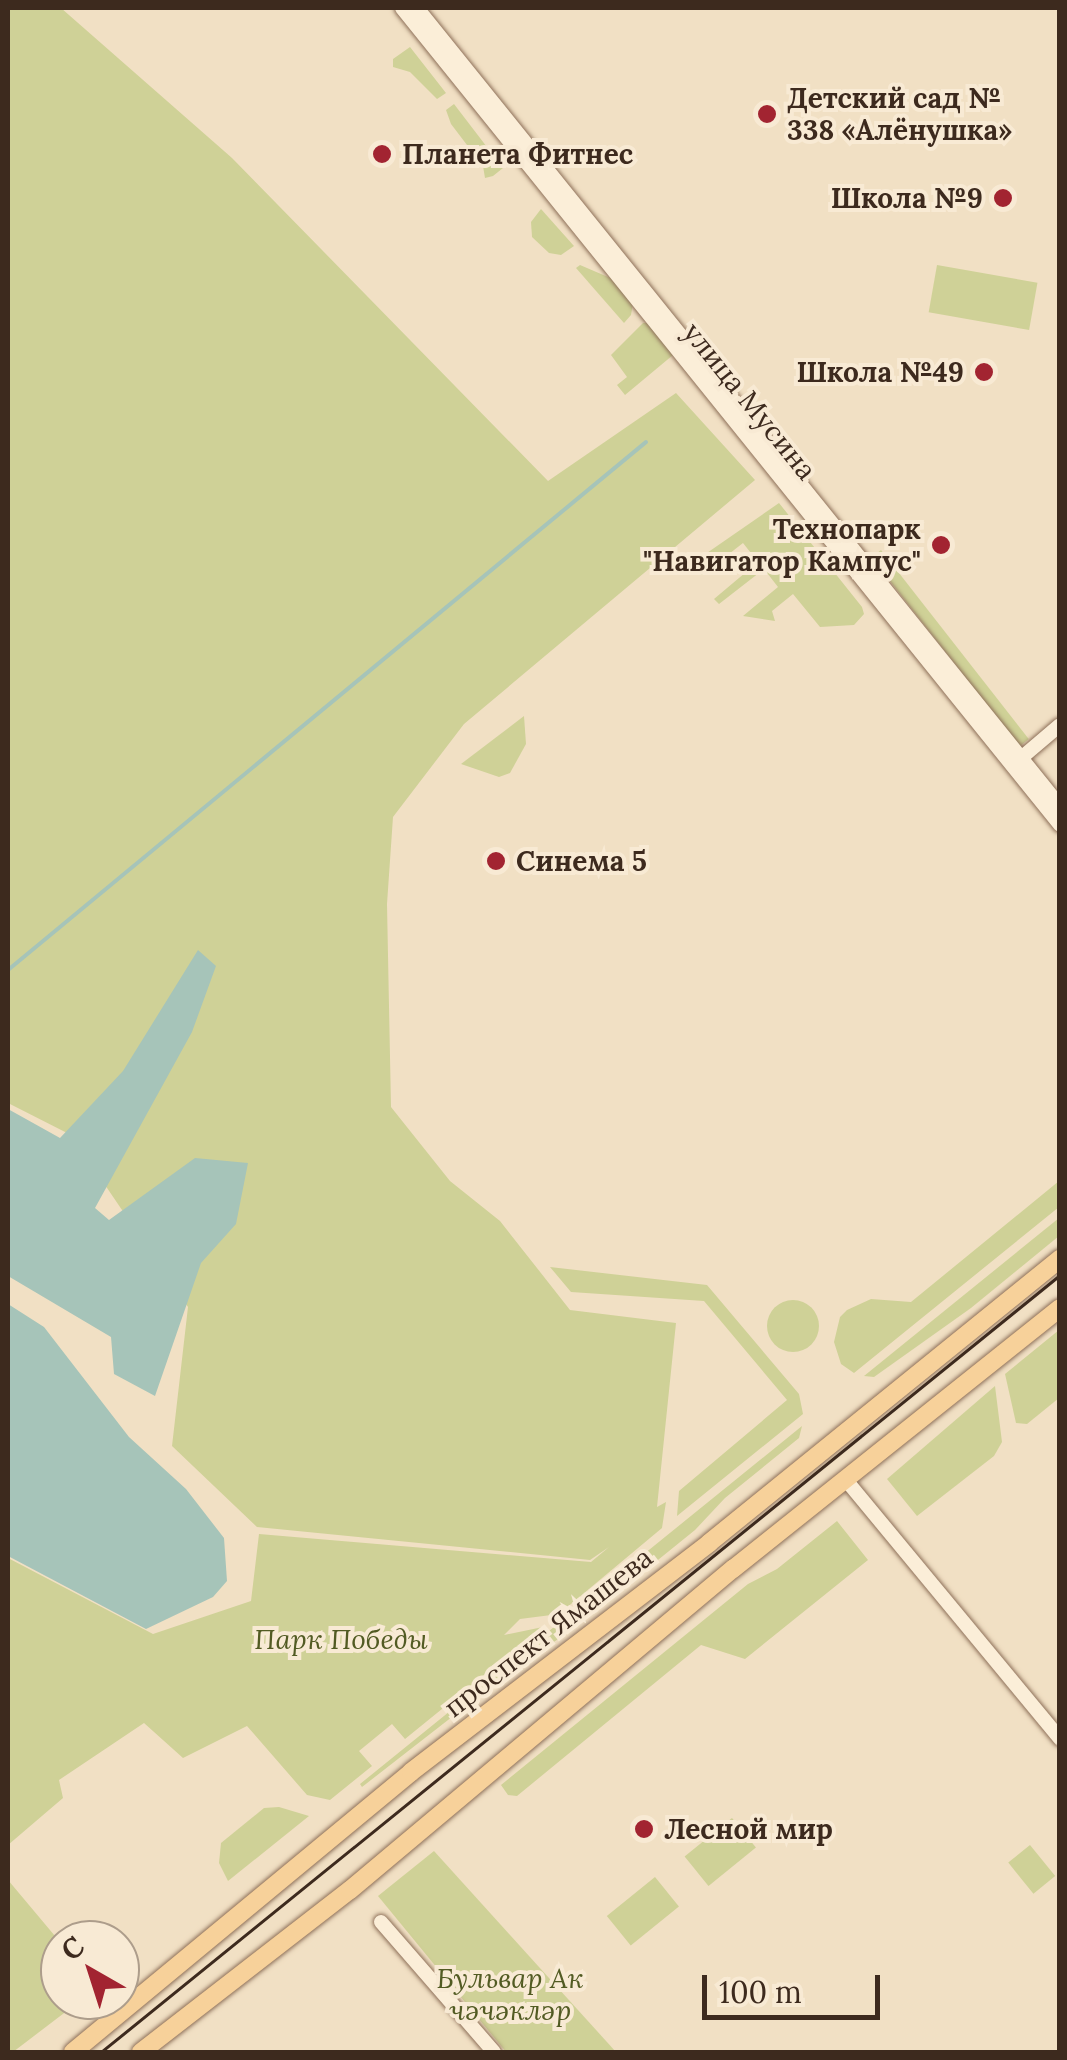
<!DOCTYPE html>
<html>
<head>
<meta charset="utf-8">
<style>
  body { margin:0 }
  #map { position:relative; width:1067px; height:2060px; overflow:hidden; background:#f1e0c4; font-family:Lora,serif }
  div>[style] { position:absolute }
  .green>* { inset:0; background:#cfd197; transform-origin:0 0 }
  .round { border-radius:50% }
  .water>* { inset:0; background:#a6c4b9 }
  .stream>* { height:4px; margin:-2px; padding:0 2px; transform-origin:2px; border-radius:2px; background:#a6c4b9 }
  .roads { filter:drop-shadow(0 0 2px #8e7059) drop-shadow(0 0 2px #8e7059) }
  .minor>* { height:14px; margin:-7px; padding:0 7px; transform-origin:7px; border-radius:7px; background:#fbeed8 }
  .major>* { height:18px; margin:-9px; padding:0 9px; transform-origin:9px; border-radius:9px; background:#f7d19a }
  .tram>* { height:2.5px; margin:-1.25px; padding:0 1.25px; transform-origin:1.25px; border-radius:1.25px; background:#3d2a1e }
  .dots>* { width:28px; height:28px; translate:-50% -50%; box-sizing:border-box; border:5px solid #f8ead4; border-radius:50% }
  span { translate:-50% -50%; white-space:nowrap; text-align:center; line-height:1.15; -webkit-text-stroke:8px #f8ead4; paint-order:stroke }
  .poi-label { font-size:28px; color:#3d2a1e; font-weight:700 }
  .left { translate:0 -50%; text-align:left }
  .right { translate:-100% -50%; text-align:right }
  .street-label { font-size:28px; color:#3d2a1e }
  .park-label { font-size:28px; color:#525b23; font-style:italic }
  .frame { position:absolute; inset:0; border:10px solid #3d2a1e; pointer-events:none }
  .north { position:absolute; left:40px; top:1920px; width:100px; height:100px; box-sizing:border-box; background:#f8ead4; border:2px solid #ad9d8b; border-radius:50%; rotate:321deg; font-size:28px; font-weight:700; line-height:40px; text-align:center; color:#3d2a1e }
  .north::after { content:''; display:block; margin:auto; width:35px; height:45px; background:#a22431; clip-path:polygon(50% 0,100% 100%,50% 72%,0 100%) }
  .scale { position:absolute; left:702px; top:1975px; width:178px; height:45px; box-sizing:border-box; border:5px solid #3d2a1e; border-top:0; padding-left:12px; font-size:30px; line-height:35px; white-space:nowrap; color:#3d2a1e; -webkit-text-stroke:8px #f8ead4; paint-order:stroke }
</style>
</head>
<body>
<div id="map">
  <div class="green">
    <div style="clip-path:polygon(8px 8px,61px 8px,232px 158px,548px 481px,676px 393px,755px 480px,464px 724px,393px 817px,387px 904px,391px 1107px,450px 1181px,500px 1221px,570px 1310px,676px 1323px,657px 1507px,666px 1502px,662px 1528px,559px 1614px,520px 1619px,504px 1635px,543px 1627px,405px 1739px,392px 1724px,359px 1751px,372px 1766px,330px 1800px,307px 1795px,247px 1726px,183px 1758px,144px 1723px,59px 1780px,63px 1798px,8px 1845px,8px 1558px,153px 1634px,251px 1601px,259px 1534px,591px 1562px,609px 1547px,590px 1560px,257px 1527px,172px 1446px,188px 1307px,71px 1135px,8px 1103px)"></div>
    <div style="clip-path:polygon(410px 47px,446px 93px,437px 99px,410px 72px,393px 67px,393px 59px)"></div>
    <div style="clip-path:polygon(454px 104px,503px 168px,493px 176px,485px 178px,483px 166px,451px 124px,446px 110px)"></div>
    <div style="clip-path:polygon(541px 209px,574px 246px,561px 255px,549px 253px,532px 237px,531px 222px)"></div>
    <div style="clip-path:polygon(580px 265px,615px 280px,633px 303px,631px 315px,624px 323px,576px 268px)"></div>
    <div style="left:937px;top:265px;width:102px;height:48px;rotate:10deg"></div>
    <div style="clip-path:polygon(643px 323px,648px 323px,673px 355px,625px 395px,617px 385px,627px 377px,611px 355px)"></div>
    <div style="clip-path:polygon(779px 503px,862px 607px,864px 614px,854px 625px,820px 627px,793px 594px,772px 611px,775px 621px,743px 616px,778px 587px,764px 569px,719px 604px,714px 599px,758px 562px,743px 543px,702px 575px,691px 564px)"></div>
    <div style="left:881px;top:550px;width:240px;height:12px;rotate:52deg"></div>
    <div style="clip-path:polygon(524px 716px,526px 744px,510px 773px,499px 777px,461px 764px)"></div>
    <div style="clip-path:polygon(1059px 1181px,1059px 1207px,854px 1373px,841px 1364px,834px 1342px,840px 1317px,847px 1310px,871px 1299px,911px 1302px)"></div>
    <div style="clip-path:polygon(1059px 1218px,1059px 1236px,971px 1308px,874px 1377px,864px 1376px)"></div>
    <div style="clip-path:polygon(550px 1267px,707px 1285px,799px 1394px,803px 1414px,677px 1516px,679px 1491px,787px 1400px,704px 1301px,571px 1292px)"></div>
    <div class="round" style="left:767px;top:1300px;width:52px;height:52px"></div>
    <div style="clip-path:polygon(1059px 1330px,1059px 1398px,1027px 1424px,1016px 1423px,1005px 1374px)"></div>
    <div style="clip-path:polygon(995px 1386px,1002px 1442px,994px 1456px,917px 1516px,887px 1479px)"></div>
    <div style="clip-path:polygon(802px 1426px,799px 1438px,725px 1498px,695px 1530px,569px 1632px,520px 1664px,362px 1787px,360px 1784px)"></div>
    <div style="clip-path:polygon(837px 1521px,868px 1560px,745px 1659px,701px 1645px,517px 1796px,508px 1795px,501px 1785px,748px 1584px,777px 1569px)"></div>
    <div style="clip-path:polygon(279px 1807px,309px 1816px,228px 1881px,219px 1863px,221px 1843px,264px 1808px)"></div>
    <div style="left:732px;top:1818px;width:38px;height:61px;rotate:51deg"></div>
    <div style="left:1030px;top:1845px;width:40px;height:28px;rotate:51deg"></div>
    <div style="clip-path:polygon(434px 1851px,616px 2052px,506px 2052px,378px 1896px)"></div>
    <div style="left:655px;top:1877px;width:38px;height:62px;rotate:51deg"></div>
    <div style="clip-path:polygon(8px 1880px,60px 1942px,60px 2000px,72px 2007px,13px 2052px,8px 2052px)"></div>
  </div>
  <div class="water">
    <div style="clip-path:polygon(198px 950px,216px 966px,192px 1032px,95px 1208px,109px 1220px,195px 1158px,248px 1163px,236px 1224px,201px 1263px,155px 1396px,114px 1374px,111px 1337px,8px 1276px,8px 1109px,60px 1138px,123px 1071px)"></div>
    <div style="clip-path:polygon(8px 1304px,44px 1327px,129px 1437px,186px 1489px,224px 1538px,227px 1581px,213px 1597px,146px 1629px,8px 1556px)"></div>
  </div>
  <div class="stream">
    <div style="left:8px;top:970px;width:828px;rotate:-39.61deg"></div>
  </div>
  <div class="roads">
    <div class="minor">
      <div style="left:402px;top:8px;width:1049px;rotate:51.15deg"></div>
      <div style="left:417px;top:8px;width:1025px;rotate:51.14deg"></div>
      <div style="left:1014px;top:764px;width:60px;rotate:-40.3deg"></div>
      <div style="left:846px;top:1480px;width:336px;rotate:50.4deg"></div>
      <div style="left:381px;top:1922px;width:172px;rotate:49deg"></div>
    </div>
    <div class="major">
      <div style="left:73px;top:2052px;width:439px;rotate:-39.6deg"></div>
      <div style="left:411px;top:1772px;width:376px;rotate:-37.5deg"></div>
      <div style="left:709px;top:1543px;width:452px;rotate:-39deg"></div>
      <div style="left:141px;top:2052px;width:264px;rotate:-37.8deg"></div>
      <div style="left:350px;top:1890px;width:500px;rotate:-40deg"></div>
      <div style="left:733px;top:1569px;width:418px;rotate:-38.6deg"></div>
    </div>
  </div>
  <div class="tram">
    <div style="left:101px;top:2052px;width:1234px;rotate:-39.02deg"></div>
  </div>
  <div class="dots">
    <div style="left:767px;top:114px;background:#a22431"></div>
    <div style="left:382px;top:154px;background:#a22431"></div>
    <div style="left:1003px;top:198px;background:#a22431"></div>
    <div style="left:984px;top:372px;background:#a22431"></div>
    <div style="left:941px;top:545px;background:#a22431"></div>
    <div style="left:496px;top:861px;background:#a22431"></div>
    <div style="left:644px;top:1829px;background:#a22431"></div>
  </div>
  <div class="poi-label">
    <span class="left" style="left:787px;top:114px">Детский сад №<br>338 «Алёнушка»</span>
    <span class="left" style="left:402px;top:154px">Планета Фитнес</span>
    <span class="right" style="left:983px;top:198px">Школа №9</span>
    <span class="right" style="left:964px;top:372px">Школа №49</span>
    <span class="right" style="left:921px;top:545px">Технопарк<br>"Навигатор Кампус"</span>
    <span class="left" style="left:516px;top:861px">Синема 5</span>
    <span class="left" style="left:664px;top:1829px">Лесной мир</span>
  </div>
  <div class="street-label">
    <span style="left:750px;top:401px;rotate:51deg">улица Мусина</span>
    <span style="left:548px;top:1632px;rotate:-38deg">проспект Ямашева</span>
  </div>
  <div class="park-label">
    <span style="left:341px;top:1639px">Парк Победы</span>
    <span style="left:510px;top:1994px">Бульвар Ак<br>чәчәкләр</span>
  </div>
  <div class="frame"></div>
  <div class="north">С</div>
  <div class="scale">100 m</div>
</div>
</body>
</html>
